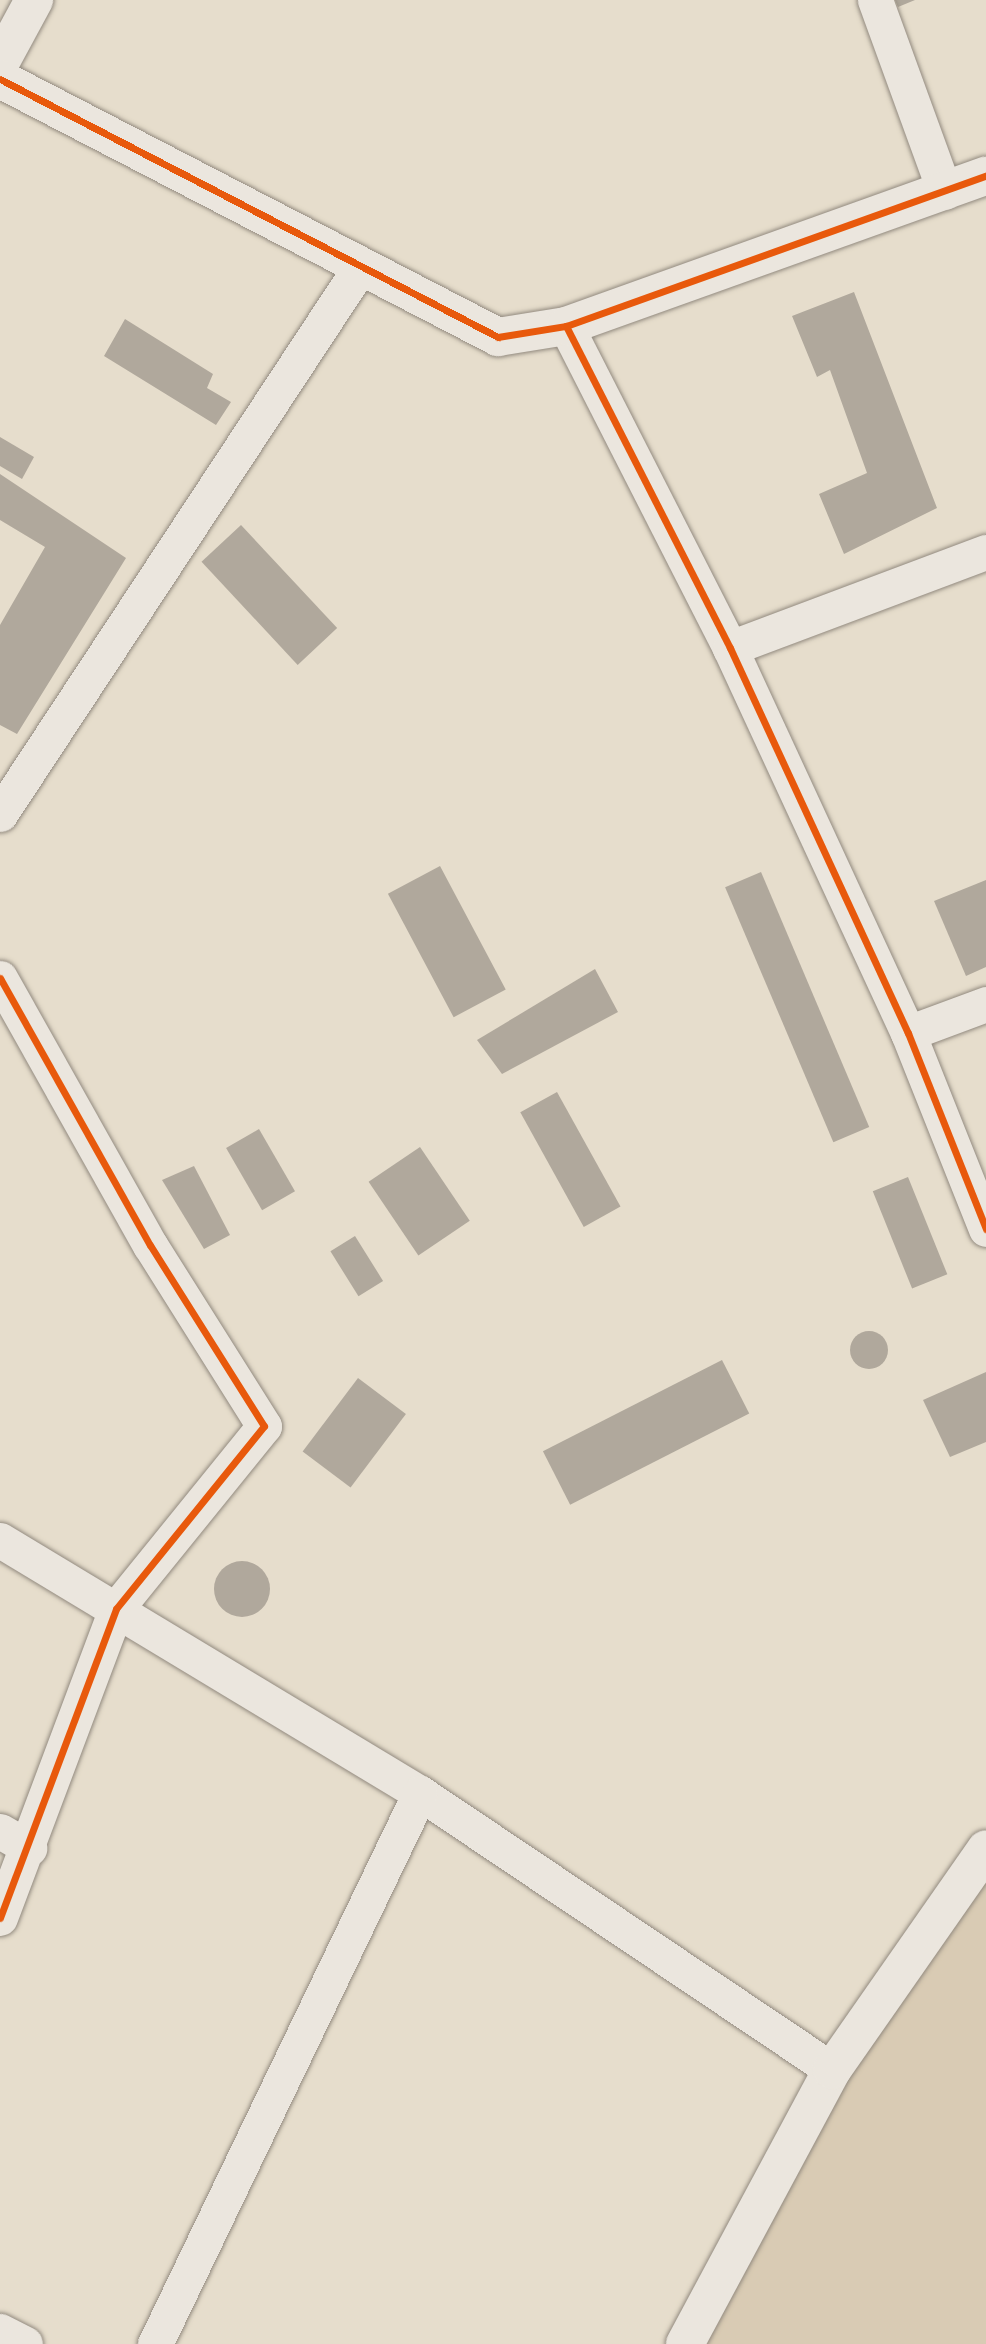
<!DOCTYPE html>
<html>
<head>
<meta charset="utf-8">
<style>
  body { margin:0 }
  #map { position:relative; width:986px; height:2344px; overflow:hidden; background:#e6ddcc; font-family:Vollkorn,serif }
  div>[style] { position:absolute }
  .green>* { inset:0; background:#d9cbb4 }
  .building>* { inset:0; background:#b0a89c; transform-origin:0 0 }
  .round { border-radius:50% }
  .roads { filter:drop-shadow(0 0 2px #928a7f) drop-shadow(0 0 2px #928a7f) }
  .street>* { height:35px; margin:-17.5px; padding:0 17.5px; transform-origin:17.5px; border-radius:17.5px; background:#ebe6de }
  .secondary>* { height:38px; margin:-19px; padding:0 19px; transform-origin:19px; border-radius:19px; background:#ebe6de }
  .cycleway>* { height:7px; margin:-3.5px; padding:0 3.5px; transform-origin:3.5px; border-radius:3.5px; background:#e8590c }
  span { translate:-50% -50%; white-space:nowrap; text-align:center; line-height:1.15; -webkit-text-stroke:7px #f6ebd7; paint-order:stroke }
</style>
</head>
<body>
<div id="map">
  <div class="green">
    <div style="clip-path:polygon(986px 1855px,986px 2344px,681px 2344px)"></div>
  </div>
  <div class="building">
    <div style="clip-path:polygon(895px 0,915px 0,898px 7px)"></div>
    <div style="clip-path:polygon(854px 292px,937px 508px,844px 554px,819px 494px,867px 473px,830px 370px,817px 377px,792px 316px)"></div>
    <div style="clip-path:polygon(125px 319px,213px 374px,207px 388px,231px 402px,216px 425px,104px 356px)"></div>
    <div style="clip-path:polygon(0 437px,34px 457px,22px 479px,0 466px)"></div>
    <div style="clip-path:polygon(0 474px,126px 558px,17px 734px,0 725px,0 625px,45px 547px,0 520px)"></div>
    <div style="left:241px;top:525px;width:141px;height:54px;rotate:47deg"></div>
    <div style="left:440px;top:866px;width:140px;height:59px;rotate:62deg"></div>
    <div style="left:761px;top:872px;width:277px;height:39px;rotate:67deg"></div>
    <div style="clip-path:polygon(986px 880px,986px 967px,966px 976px,934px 901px)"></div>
    <div style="clip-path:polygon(595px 969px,618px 1012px,502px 1074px,477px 1040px)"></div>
    <div style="left:557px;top:1092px;width:131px;height:42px;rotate:61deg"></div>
    <div style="left:259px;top:1129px;width:72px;height:38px;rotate:60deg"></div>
    <div style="left:420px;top:1147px;width:89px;height:62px;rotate:56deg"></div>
    <div style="clip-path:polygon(194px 1166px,230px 1235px,204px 1249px,162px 1180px)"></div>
    <div style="left:908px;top:1177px;width:105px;height:38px;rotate:68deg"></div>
    <div style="left:355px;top:1236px;width:53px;height:29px;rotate:58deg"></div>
    <div class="round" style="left:850px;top:1331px;width:38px;height:38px"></div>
    <div style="left:722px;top:1360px;width:60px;height:201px;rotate:63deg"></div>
    <div style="clip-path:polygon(986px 1372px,986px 1442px,950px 1457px,923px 1400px)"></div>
    <div style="left:358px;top:1378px;width:60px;height:92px;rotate:37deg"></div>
    <div class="round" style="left:214px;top:1561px;width:56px;height:56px"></div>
  </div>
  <div class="roads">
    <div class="street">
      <div style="left:875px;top:0;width:204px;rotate:70deg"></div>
      <div style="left:566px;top:326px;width:361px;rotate:63deg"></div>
      <div style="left:730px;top:648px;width:424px;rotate:65.2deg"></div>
      <div style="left:908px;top:1033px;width:211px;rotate:68.3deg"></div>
      <div style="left:730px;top:648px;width:273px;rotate:-20.6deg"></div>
      <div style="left:0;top:814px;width:653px;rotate:-56.63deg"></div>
      <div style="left:0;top:978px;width:306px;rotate:60.7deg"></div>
      <div style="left:150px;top:1245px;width:214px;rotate:57.8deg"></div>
      <div style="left:264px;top:1426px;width:235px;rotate:129deg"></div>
      <div style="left:116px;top:1609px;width:330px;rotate:110.6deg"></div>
      <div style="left:908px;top:1033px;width:83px;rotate:-20.4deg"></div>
      <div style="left:0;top:1540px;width:490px;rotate:31.1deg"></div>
      <div style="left:420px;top:1793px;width:496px;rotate:33.9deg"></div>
      <div style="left:0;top:1831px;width:34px;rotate:30deg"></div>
      <div style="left:0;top:2331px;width:28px;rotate:27deg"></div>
      <div style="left:155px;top:2344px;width:611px;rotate:-64.32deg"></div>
    </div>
    <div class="secondary">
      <div style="left:0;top:63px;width:72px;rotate:-61.6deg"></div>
      <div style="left:0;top:79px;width:561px;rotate:27.39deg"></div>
      <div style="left:498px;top:337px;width:69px;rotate:-9.2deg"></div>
      <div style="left:566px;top:326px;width:446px;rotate:-19.7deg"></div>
      <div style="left:685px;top:2344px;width:311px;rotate:-61.8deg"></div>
      <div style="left:832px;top:2070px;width:269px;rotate:-55.1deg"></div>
    </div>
  </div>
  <div class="cycleway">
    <div style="left:0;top:79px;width:561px;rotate:27.39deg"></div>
    <div style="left:498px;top:337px;width:69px;rotate:-9.2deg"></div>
    <div style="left:566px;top:326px;width:446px;rotate:-19.7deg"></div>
    <div style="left:566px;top:326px;width:361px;rotate:63deg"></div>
    <div style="left:730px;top:648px;width:424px;rotate:65.2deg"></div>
    <div style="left:908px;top:1033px;width:211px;rotate:68.3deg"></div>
    <div style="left:0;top:978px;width:306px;rotate:60.7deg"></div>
    <div style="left:150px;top:1245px;width:214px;rotate:57.8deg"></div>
    <div style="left:264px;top:1426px;width:235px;rotate:129deg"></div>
    <div style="left:116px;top:1609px;width:330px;rotate:110.6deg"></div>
  </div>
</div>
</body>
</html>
